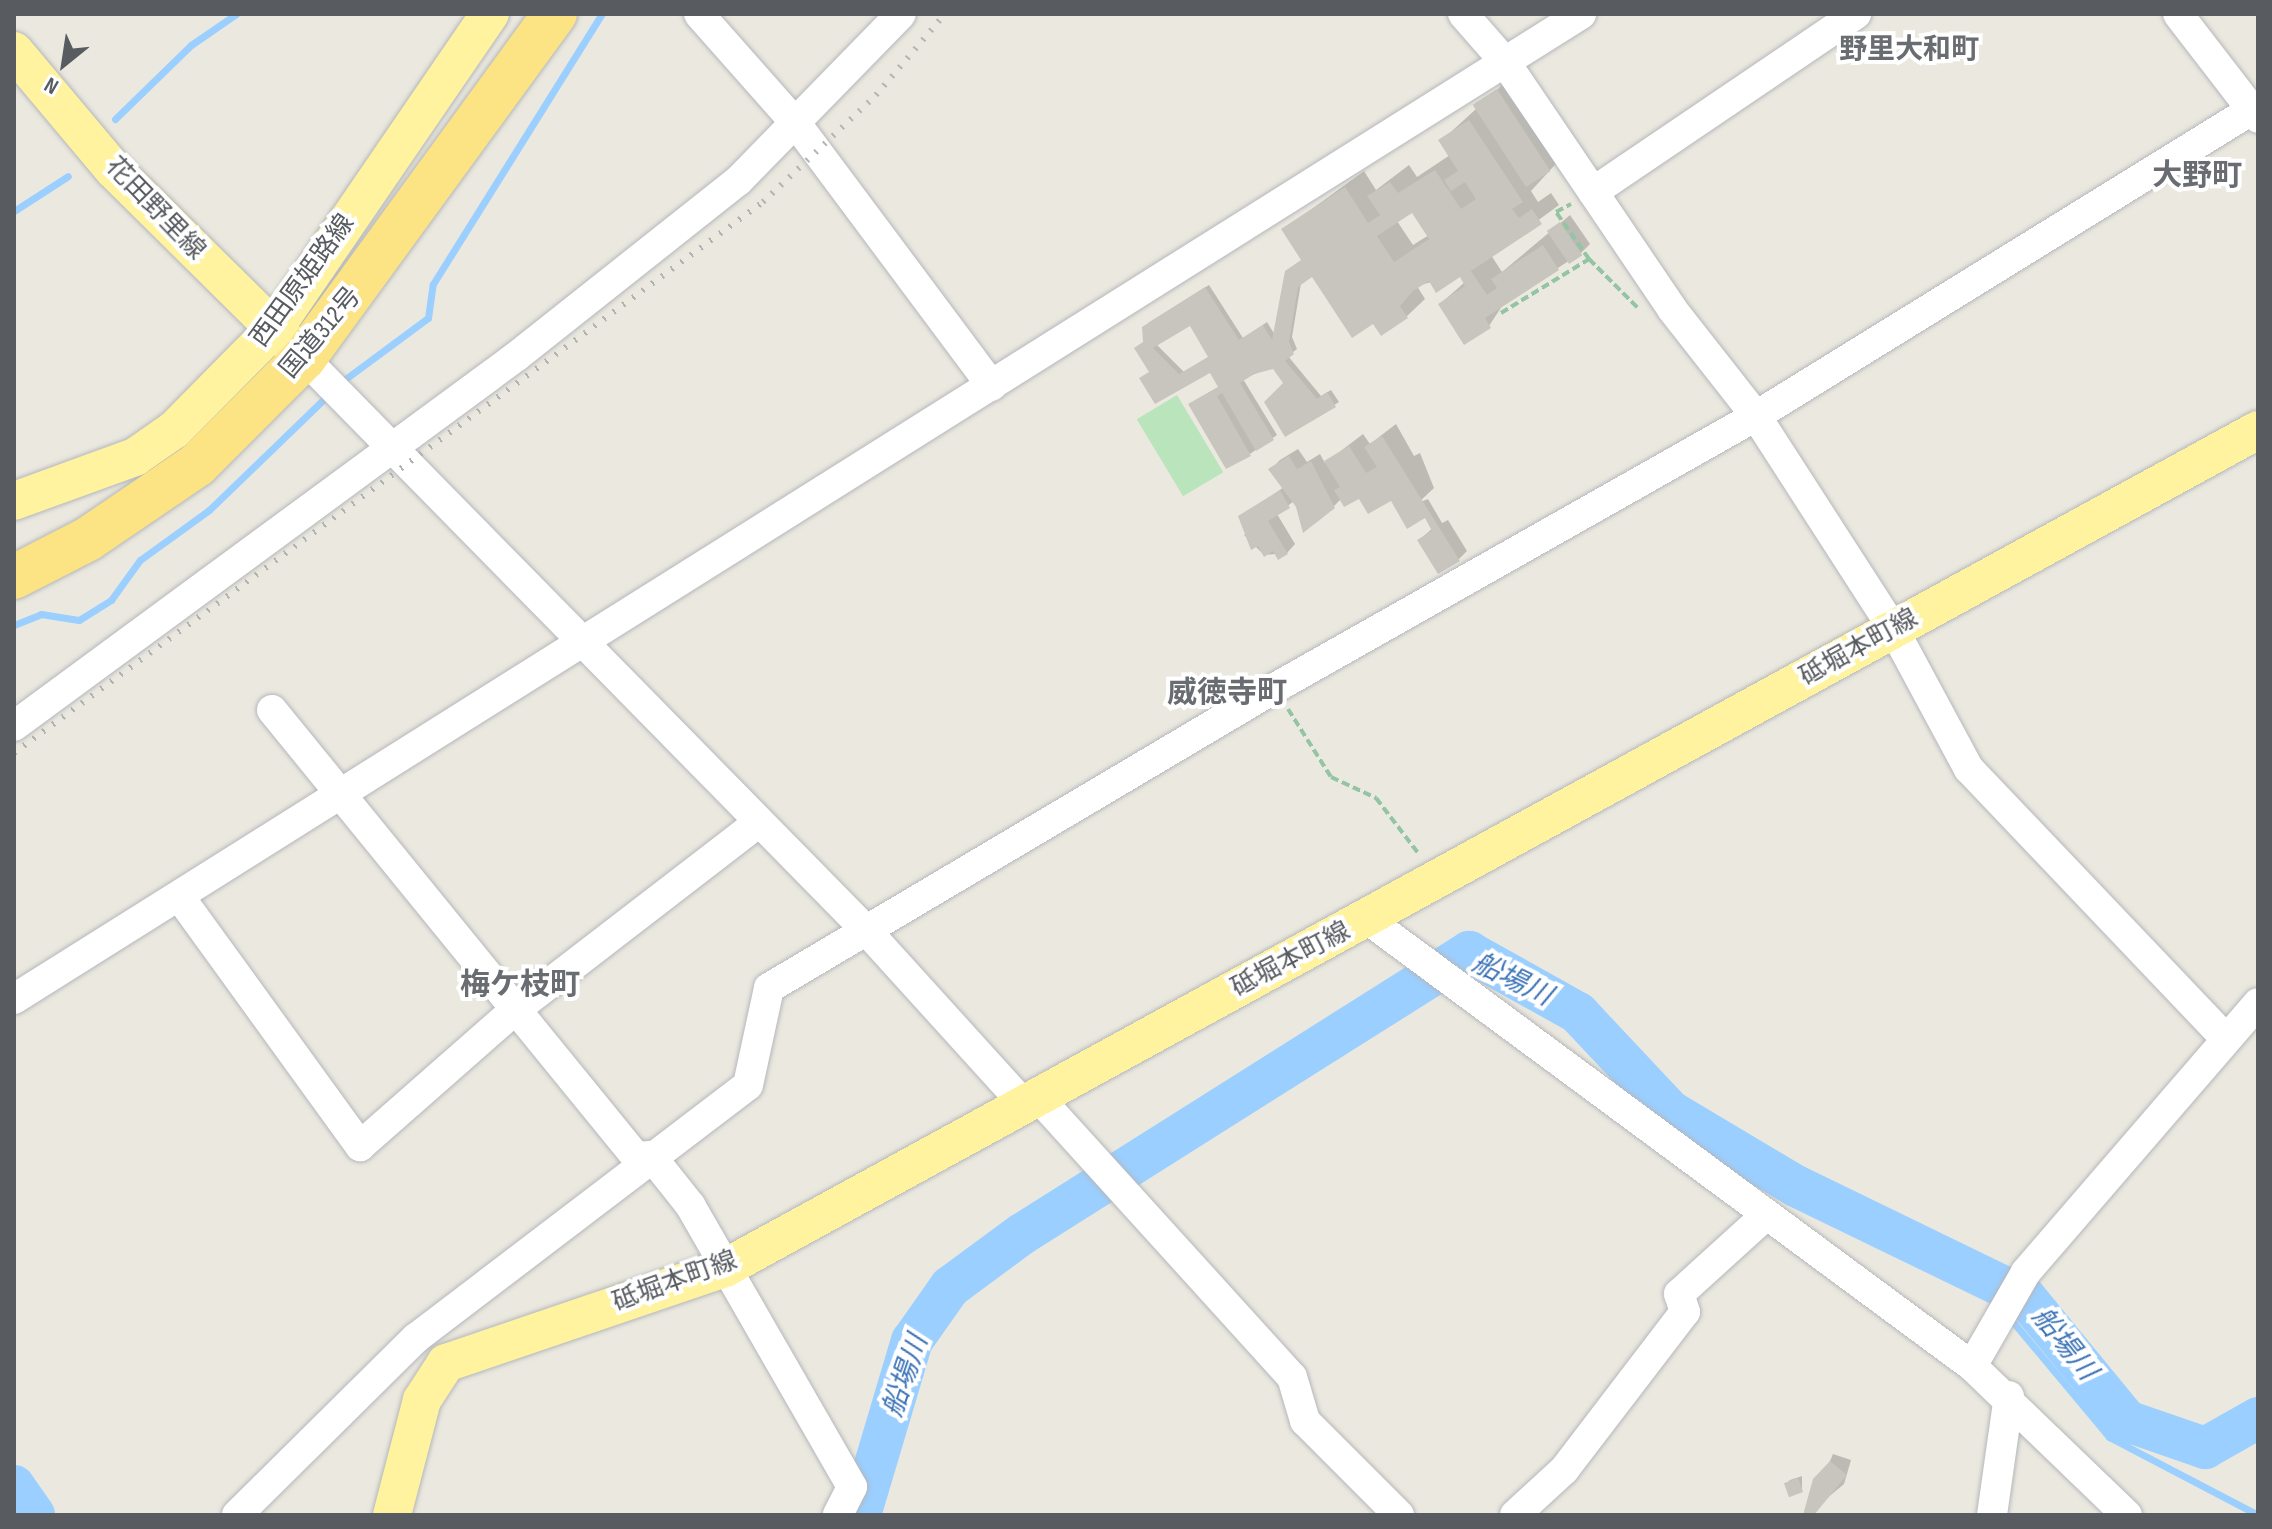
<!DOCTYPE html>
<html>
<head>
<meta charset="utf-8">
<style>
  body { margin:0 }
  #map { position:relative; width:2272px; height:1529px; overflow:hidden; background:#ebe9df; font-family:"Sofia Sans Condensed","Noto Sans JP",sans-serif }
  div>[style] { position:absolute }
  .green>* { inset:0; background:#bae4bc; transform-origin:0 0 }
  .shadow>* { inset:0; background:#0003 }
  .stream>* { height:7px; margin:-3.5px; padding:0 3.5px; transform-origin:3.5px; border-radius:3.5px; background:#9bcfff }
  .river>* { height:42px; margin:-21px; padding:0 21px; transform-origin:21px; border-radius:21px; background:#9bcfff }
  .building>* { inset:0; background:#c8c5be; transform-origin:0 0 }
  .path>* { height:4px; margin-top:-2px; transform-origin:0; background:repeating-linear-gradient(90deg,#93c4a3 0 8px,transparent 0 12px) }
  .roads { filter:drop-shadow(0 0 2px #b5b7bc) drop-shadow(0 0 2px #b5b7bc) }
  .minor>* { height:30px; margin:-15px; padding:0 15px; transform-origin:15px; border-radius:15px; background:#fff }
  .major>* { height:38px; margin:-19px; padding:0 19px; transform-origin:19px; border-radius:19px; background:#fff3a0 }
  .highway>* { height:44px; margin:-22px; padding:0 22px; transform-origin:22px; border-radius:22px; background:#fce384 }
  .rail>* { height:6px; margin-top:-3px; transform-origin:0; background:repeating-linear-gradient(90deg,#b2b3b3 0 2px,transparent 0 12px) }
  span { translate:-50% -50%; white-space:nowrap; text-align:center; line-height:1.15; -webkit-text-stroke:8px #fff; paint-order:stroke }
  .street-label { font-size:26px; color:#585b60 }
  .neighbourhood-label { font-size:28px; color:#696d72; font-weight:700 }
  .water-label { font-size:28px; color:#3d74b8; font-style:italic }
  .quarter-label { font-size:30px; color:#696d72; font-weight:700 }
  .frame { position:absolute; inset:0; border:16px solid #585b60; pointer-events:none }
  .north { position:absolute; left:24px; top:24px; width:80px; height:80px; -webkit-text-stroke:6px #fff; paint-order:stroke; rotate:210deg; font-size:22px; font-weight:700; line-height:32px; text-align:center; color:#585b60 }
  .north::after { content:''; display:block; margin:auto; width:28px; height:36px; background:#585b60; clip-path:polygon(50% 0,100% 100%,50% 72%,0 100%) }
</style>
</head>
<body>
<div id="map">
  <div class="green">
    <div style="left:1177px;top:395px;width:90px;height:47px;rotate:59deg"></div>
  </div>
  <div class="shadow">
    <div style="clip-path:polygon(evenodd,1511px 77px,1563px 156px,1531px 191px,1538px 202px,1551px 193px,1559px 205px,1491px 255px,1502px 272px,1570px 215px,1590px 244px,1581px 253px,1504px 303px,1489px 326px,1440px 304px,1465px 282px,1460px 274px,1417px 286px,1425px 299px,1406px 317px,1374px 321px,1313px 274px,1301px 283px,1292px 337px,1297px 349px,1288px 356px,1321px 396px,1331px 390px,1339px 402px,1286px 435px,1285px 384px,1274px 366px,1243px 379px,1277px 435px,1250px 454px,1194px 401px,1220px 386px,1211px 370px,1156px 402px,1148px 323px,1209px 285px,1243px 338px,1267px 322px,1275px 335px,1303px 259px,1283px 230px,1364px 171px,1376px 190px,1409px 165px,1417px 177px,1450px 155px,1441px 141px,1511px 77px,1413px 211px,1429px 235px,1413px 245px,1397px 221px,1413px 211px,1511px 77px,1191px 323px,1210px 356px,1184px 372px,1156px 344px,1191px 323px)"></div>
    <div style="clip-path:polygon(1396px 424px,1414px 456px,1420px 453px,1434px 488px,1418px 503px,1428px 499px,1442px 523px,1448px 520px,1467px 551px,1458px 560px,1419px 540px,1433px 528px,1426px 515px,1391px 498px,1342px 498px,1333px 507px,1294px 501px,1277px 514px,1295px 544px,1287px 553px,1264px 555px,1244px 535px,1249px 530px,1241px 517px,1284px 487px,1271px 469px,1280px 460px,1298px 449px,1307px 462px,1320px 454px,1325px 463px,1363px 434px,1370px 444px)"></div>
    <div style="clip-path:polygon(1833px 1454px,1851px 1460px,1844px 1484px,1807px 1515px)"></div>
    <div style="clip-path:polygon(1802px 1476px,1802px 1490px,1786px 1484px,1790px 1480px)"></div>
  </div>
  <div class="stream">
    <div style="left:115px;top:119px;width:106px;rotate:-44.2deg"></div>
    <div style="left:191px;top:45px;width:55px;rotate:-34.6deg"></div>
    <div style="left:14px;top:211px;width:64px;rotate:-32.9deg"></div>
    <div style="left:340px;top:383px;width:109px;rotate:-36.5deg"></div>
    <div style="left:428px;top:318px;width:34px;rotate:-82deg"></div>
    <div style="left:433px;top:284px;width:319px;rotate:-58deg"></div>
    <div style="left:14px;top:625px;width:29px;rotate:-22deg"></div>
    <div style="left:41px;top:614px;width:38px;rotate:9deg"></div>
    <div style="left:79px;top:620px;width:38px;rotate:-32deg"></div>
    <div style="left:111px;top:600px;width:49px;rotate:-54.1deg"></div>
    <div style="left:140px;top:560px;width:85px;rotate:-35.9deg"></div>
    <div style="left:209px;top:510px;width:165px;rotate:-44deg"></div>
    <div style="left:1879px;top:1220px;width:145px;rotate:35.4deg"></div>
    <div style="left:2008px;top:1316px;width:158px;rotate:50.1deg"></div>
    <div style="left:2109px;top:1437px;width:168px;rotate:27.6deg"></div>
  </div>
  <div class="river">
    <div style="left:14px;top:1486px;width:35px;rotate:55deg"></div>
    <div style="left:860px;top:1515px;width:182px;rotate:-73.4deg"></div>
    <div style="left:912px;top:1341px;width:66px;rotate:-54.9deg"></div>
    <div style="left:950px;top:1287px;width:89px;rotate:-36.4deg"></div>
    <div style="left:1022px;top:1234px;width:529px;rotate:-32.25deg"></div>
    <div style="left:1469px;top:952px;width:125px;rotate:29.2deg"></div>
    <div style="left:1578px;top:1013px;width:134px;rotate:46.8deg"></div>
    <div style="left:1670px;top:1111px;width:147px;rotate:30.8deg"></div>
    <div style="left:1796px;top:1186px;width:254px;rotate:25.9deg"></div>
    <div style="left:2025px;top:1297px;width:161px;rotate:50.6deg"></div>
    <div style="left:2127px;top:1421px;width:83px;rotate:19.1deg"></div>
    <div style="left:2205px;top:1448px;width:61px;rotate:-29.5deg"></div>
  </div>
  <div class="building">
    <div style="left:1497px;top:89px;width:98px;height:29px;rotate:57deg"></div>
    <div style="clip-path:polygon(evenodd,1469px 120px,1523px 202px,1512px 209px,1519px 218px,1532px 209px,1542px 224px,1471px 271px,1487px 295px,1497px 288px,1491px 279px,1543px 245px,1559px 270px,1485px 318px,1491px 328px,1464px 345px,1438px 304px,1465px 286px,1460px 277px,1436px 293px,1429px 281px,1413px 291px,1400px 306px,1408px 318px,1381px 336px,1373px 324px,1352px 338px,1312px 277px,1298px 287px,1289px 342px,1294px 354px,1285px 361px,1317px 399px,1327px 392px,1336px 407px,1285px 437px,1264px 402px,1283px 383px,1273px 369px,1254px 374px,1240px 383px,1274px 440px,1256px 451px,1222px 393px,1217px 396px,1251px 456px,1226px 469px,1188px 404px,1218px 387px,1210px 373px,1155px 404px,1139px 378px,1149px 372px,1134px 348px,1143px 342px,1142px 327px,1205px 287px,1239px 340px,1263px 325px,1272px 340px,1285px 271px,1301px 260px,1281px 229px,1345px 187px,1368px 223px,1380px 215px,1367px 196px,1390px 182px,1398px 193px,1435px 170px,1461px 209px,1476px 199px,1465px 182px,1451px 191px,1444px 180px,1458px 171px,1438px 140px,1469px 120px,1412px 213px,1429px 239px,1394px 262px,1377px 236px,1412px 213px,1469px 120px,1190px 326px,1208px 357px,1179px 374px,1153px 348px,1190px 326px)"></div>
    <div style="left:1560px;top:222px;width:40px;height:16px;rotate:56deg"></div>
    <div style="clip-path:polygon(1382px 436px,1460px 561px,1438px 574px,1417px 540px,1432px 531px,1425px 518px,1407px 529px,1391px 501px,1368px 514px,1359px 499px,1344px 507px,1334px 490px,1340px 487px,1324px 461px,1349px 446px,1366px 473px,1377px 467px,1364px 447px)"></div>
    <div style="clip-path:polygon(1289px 456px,1297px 469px,1311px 461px,1335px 508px,1303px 533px,1296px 507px,1268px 469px)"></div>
    <div style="clip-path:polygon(1280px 490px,1290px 508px,1268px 521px,1288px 554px,1278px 560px,1273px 551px,1264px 557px,1258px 546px,1251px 550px,1238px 516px)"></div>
    <div style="clip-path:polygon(1830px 1461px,1847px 1475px,1814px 1515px,1803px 1515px,1813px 1479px)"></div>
    <div style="left:1798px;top:1478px;width:15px;height:15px;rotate:70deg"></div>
  </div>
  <div class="path">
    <div style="left:1589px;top:259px;width:69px;rotate:45deg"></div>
    <div style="left:1501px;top:313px;width:103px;rotate:-31.5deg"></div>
    <div style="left:1589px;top:259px;width:57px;rotate:-125.1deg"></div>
    <div style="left:1556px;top:212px;width:17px;rotate:-28deg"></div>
    <div style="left:1288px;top:709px;width:80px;rotate:57.7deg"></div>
    <div style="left:1331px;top:777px;width:50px;rotate:25deg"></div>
    <div style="left:1376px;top:798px;width:69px;rotate:52.6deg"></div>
  </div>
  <div class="roads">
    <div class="minor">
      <div style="left:699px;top:14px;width:149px;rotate:48.5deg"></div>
      <div style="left:798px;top:126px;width:324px;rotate:53.3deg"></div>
      <div style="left:1463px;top:14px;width:64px;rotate:48.8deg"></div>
      <div style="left:1505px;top:62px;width:298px;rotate:55.9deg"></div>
      <div style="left:1672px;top:309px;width:136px;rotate:51.9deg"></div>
      <div style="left:1756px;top:416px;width:255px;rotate:57.2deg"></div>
      <div style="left:1894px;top:630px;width:158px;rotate:61.7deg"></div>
      <div style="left:1969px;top:769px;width:370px;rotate:46.4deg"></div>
      <div style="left:2178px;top:14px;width:131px;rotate:52.4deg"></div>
      <div style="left:1593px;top:192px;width:318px;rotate:-34.1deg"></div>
      <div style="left:304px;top:358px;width:800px;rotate:45.51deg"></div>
      <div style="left:865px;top:929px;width:235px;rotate:47.8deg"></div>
      <div style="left:272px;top:710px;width:576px;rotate:50.84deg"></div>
      <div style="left:636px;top:1157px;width:15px;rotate:-4deg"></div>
      <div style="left:14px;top:726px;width:624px;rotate:-36.34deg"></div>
      <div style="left:517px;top:356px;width:282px;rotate:-38.4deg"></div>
      <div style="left:738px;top:181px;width:233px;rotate:-45.7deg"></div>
      <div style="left:179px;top:896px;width:309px;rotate:54.1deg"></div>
      <div style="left:360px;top:1146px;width:206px;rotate:-41.3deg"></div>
      <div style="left:515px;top:1010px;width:307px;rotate:-37.6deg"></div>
      <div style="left:1367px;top:919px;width:752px;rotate:36.46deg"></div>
      <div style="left:1972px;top:1366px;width:215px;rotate:43.9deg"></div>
      <div style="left:14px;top:999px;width:1851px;rotate:-32.15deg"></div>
      <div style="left:1037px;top:1096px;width:379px;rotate:47.8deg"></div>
      <div style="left:1292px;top:1377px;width:46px;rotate:73.5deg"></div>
      <div style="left:1305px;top:1421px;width:133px;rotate:45deg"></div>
      <div style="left:651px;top:1156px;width:63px;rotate:51.5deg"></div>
      <div style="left:690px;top:1205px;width:325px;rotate:60.1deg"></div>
      <div style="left:852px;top:1487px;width:31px;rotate:117deg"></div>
      <div style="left:1972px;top:1366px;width:108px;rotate:-60.1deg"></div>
      <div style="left:2026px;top:1272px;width:355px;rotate:-49.2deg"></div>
      <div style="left:237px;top:1515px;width:252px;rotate:-44.7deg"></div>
      <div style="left:416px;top:1338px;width:417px;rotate:-37.3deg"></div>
      <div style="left:748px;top:1085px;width:99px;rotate:-77.8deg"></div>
      <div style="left:769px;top:988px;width:588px;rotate:-30.66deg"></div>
      <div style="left:1275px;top:688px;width:553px;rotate:-29.49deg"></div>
      <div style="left:1756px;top:416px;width:590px;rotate:-31.7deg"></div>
      <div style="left:1515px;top:1515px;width:67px;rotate:-42.6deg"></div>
      <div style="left:1564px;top:1470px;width:199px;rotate:-52.6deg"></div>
      <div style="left:1685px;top:1312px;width:19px;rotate:-108deg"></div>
      <div style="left:1679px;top:1294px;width:115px;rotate:-42.2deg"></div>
      <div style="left:1992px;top:1515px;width:120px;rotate:-81.9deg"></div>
    </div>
    <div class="major">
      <div style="left:14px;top:51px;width:155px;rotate:50deg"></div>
      <div style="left:114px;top:170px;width:250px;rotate:44.7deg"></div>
      <div style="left:14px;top:501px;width:129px;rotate:-20deg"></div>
      <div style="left:135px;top:457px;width:47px;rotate:-34.7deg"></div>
      <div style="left:174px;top:430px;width:142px;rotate:-45.3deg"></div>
      <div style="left:274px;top:329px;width:382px;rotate:-55.6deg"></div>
      <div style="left:392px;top:1515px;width:119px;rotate:-75.4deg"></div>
      <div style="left:422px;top:1400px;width:44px;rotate:-57deg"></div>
      <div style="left:446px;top:1363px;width:295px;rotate:-18.8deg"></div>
      <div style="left:725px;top:1268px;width:1747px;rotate:-28.66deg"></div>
    </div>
    <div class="highway">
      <div style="left:14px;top:577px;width:83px;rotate:-27.2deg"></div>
      <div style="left:88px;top:539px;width:132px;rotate:-34.2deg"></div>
      <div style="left:197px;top:465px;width:151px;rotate:-45deg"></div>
      <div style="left:304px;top:358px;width:426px;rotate:-53.9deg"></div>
    </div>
  </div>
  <div class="rail">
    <div style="left:14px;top:753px;width:930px;rotate:-36.34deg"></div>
    <div style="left:763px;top:202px;width:156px;rotate:-43.4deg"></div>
    <div style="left:876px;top:95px;width:106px;rotate:-49.6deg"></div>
  </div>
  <div class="street-label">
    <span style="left:155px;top:209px;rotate:46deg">花田野里線</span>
    <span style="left:303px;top:281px;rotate:-54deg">西田原姫路線</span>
    <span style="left:321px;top:333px;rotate:-50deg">国道312号</span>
    <span style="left:1859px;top:648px;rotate:-29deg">砥堀本町線</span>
    <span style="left:1291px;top:960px;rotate:-28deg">砥堀本町線</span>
    <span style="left:675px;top:1282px;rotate:-20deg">砥堀本町線</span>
  </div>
  <div class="neighbourhood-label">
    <span style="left:1909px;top:50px">野里大和町</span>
  </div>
  <div class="water-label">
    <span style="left:1512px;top:980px;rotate:26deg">船場川</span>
    <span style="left:2064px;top:1344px;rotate:51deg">船場川</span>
    <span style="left:906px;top:1376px;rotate:-71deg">船場川</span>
  </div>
  <div class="quarter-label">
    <span style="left:2197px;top:176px">大野町</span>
    <span style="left:1227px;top:693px">威徳寺町</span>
    <span style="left:520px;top:985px">梅ケ枝町</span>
  </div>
  <div class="frame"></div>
  <div class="north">N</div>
</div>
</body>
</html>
